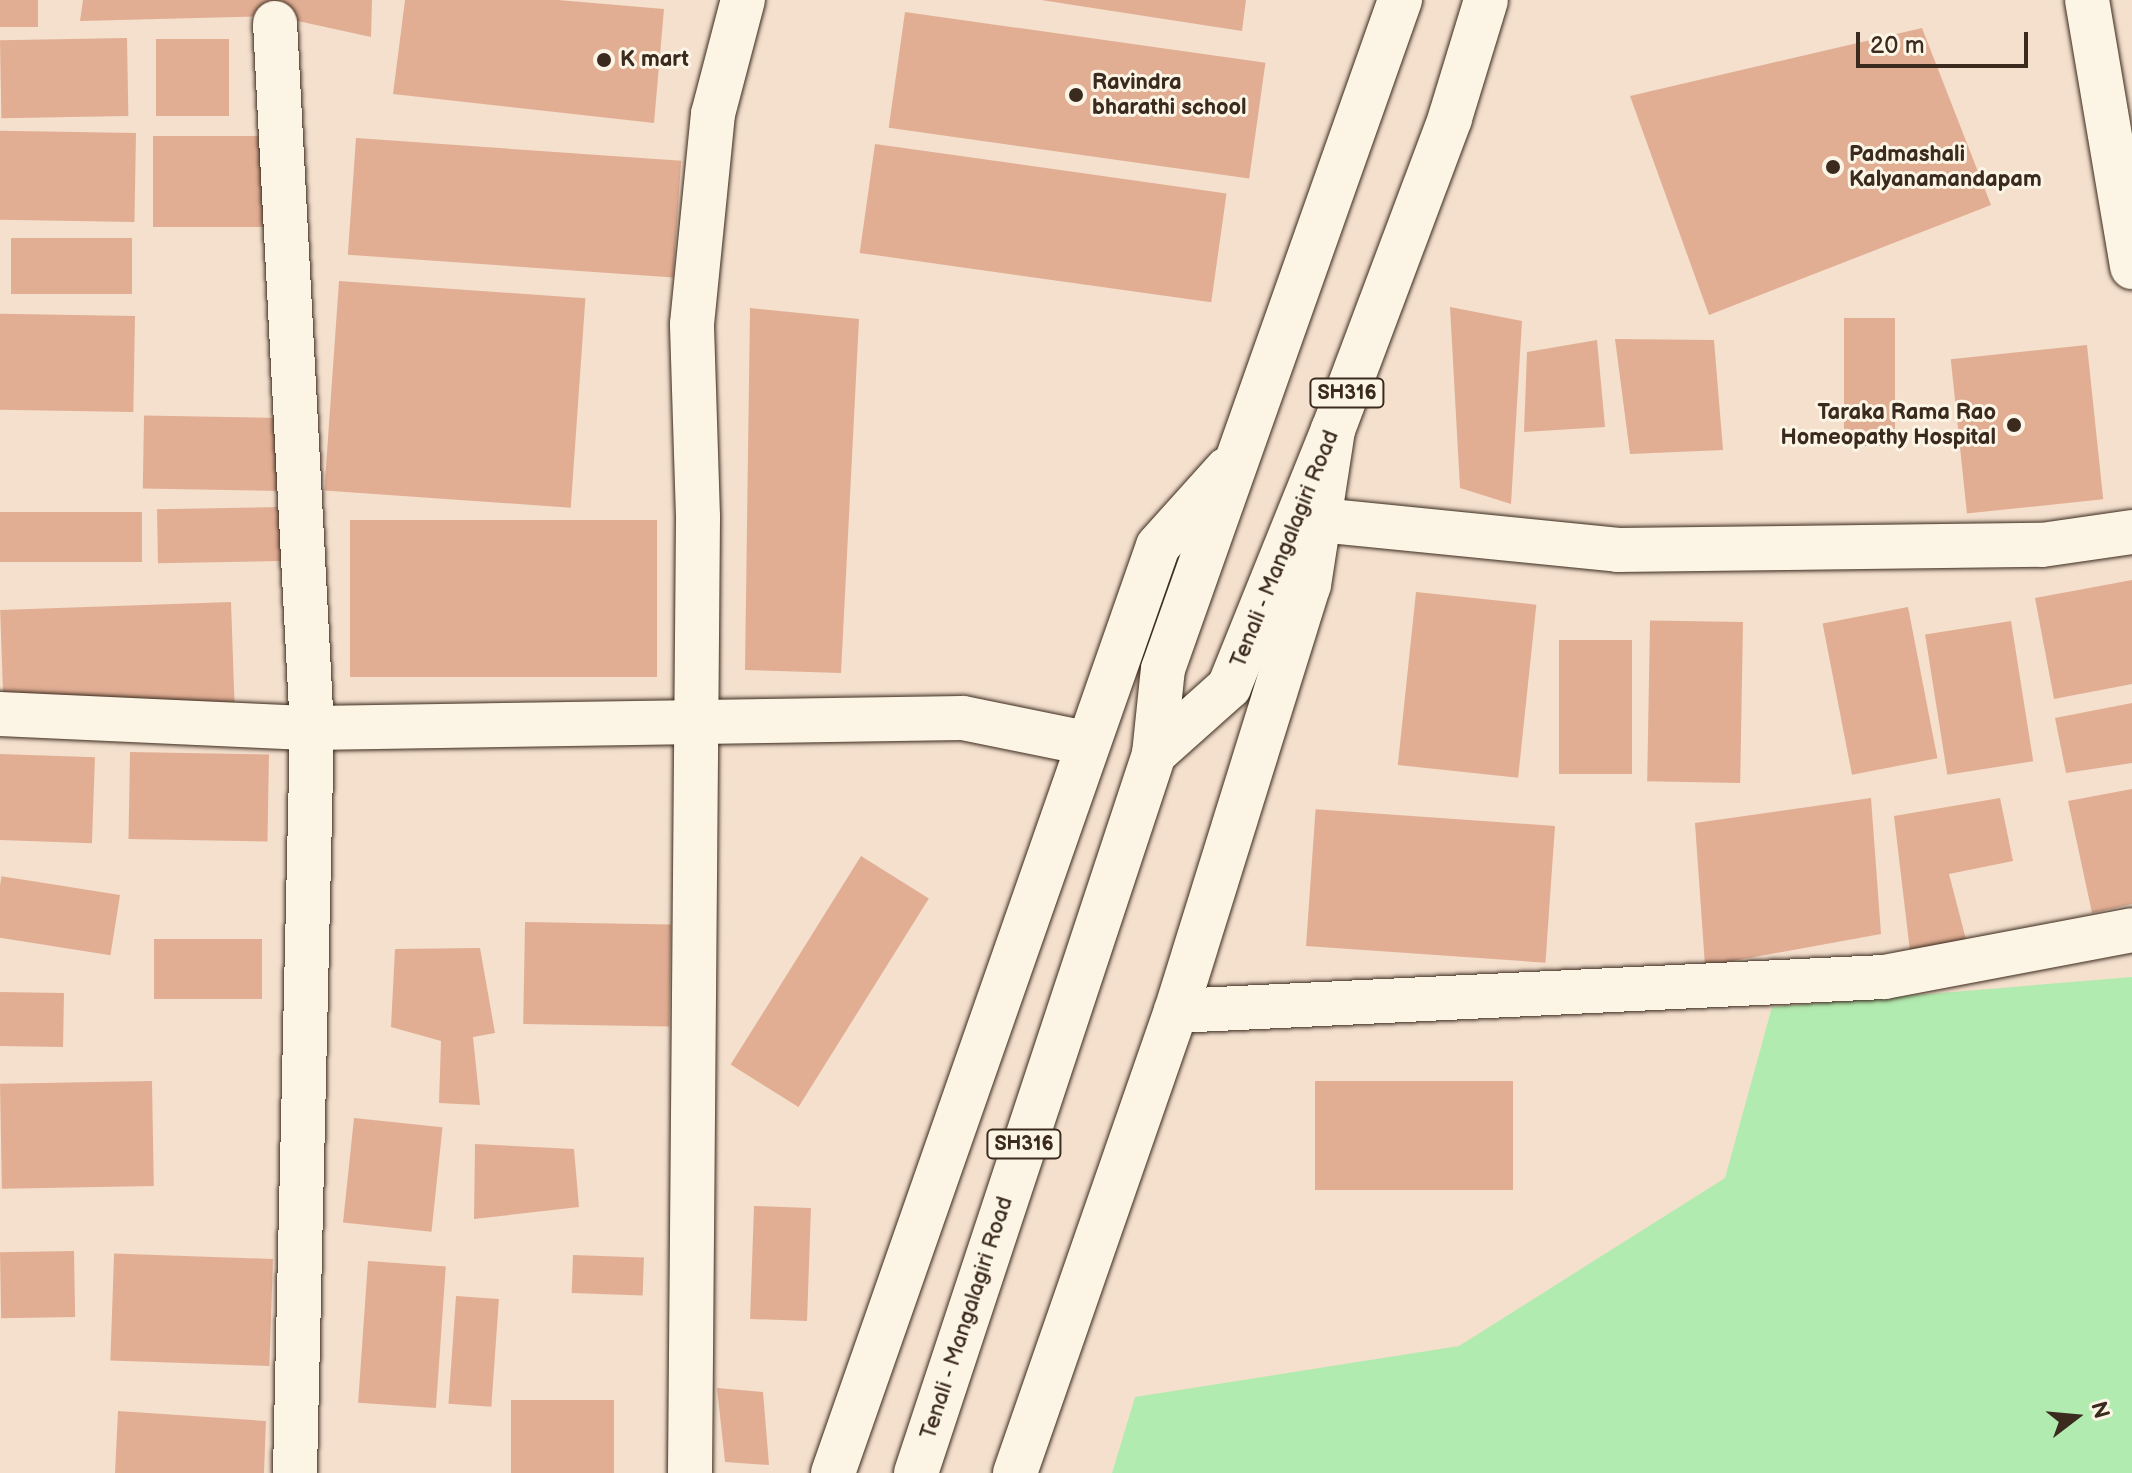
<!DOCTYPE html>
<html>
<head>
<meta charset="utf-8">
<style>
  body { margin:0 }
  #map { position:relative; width:2132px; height:1473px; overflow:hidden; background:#f4e0cd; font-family:"Balsamiq Sans",sans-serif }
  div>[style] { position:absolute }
  .green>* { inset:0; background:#b2ebaf }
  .building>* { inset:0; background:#e1ae94; transform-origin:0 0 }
  .roads { filter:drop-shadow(0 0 2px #3b2a1e) drop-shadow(0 0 2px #3b2a1e) }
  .minor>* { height:44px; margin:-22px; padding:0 22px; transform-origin:22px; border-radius:22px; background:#fcf5e5 }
  .major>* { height:44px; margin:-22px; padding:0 22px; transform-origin:22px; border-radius:22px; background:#fcf5e5 }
  .dots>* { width:22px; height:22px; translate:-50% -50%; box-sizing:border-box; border:4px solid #fcf5e5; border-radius:50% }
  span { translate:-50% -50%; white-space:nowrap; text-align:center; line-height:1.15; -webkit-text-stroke:6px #fcf5e5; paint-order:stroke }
  .shield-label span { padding:2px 6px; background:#fcf5e5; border:2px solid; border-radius:6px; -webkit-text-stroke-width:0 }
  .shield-label { font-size:20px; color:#3b2a1e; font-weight:700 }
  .poi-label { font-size:22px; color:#3b2a1e; font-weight:700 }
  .left { translate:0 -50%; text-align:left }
  .right { translate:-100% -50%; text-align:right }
  .street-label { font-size:22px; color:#3b2a1e }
  .north { position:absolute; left:2036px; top:1377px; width:80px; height:80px; -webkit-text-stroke:6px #fcf5e5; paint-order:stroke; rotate:74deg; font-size:22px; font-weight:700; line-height:32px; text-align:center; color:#3b2a1e }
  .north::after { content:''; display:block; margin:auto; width:28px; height:36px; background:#3b2a1e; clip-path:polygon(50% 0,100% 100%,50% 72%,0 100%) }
  .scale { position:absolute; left:1856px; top:32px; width:172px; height:36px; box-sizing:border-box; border:4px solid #3b2a1e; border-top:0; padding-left:10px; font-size:24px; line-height:28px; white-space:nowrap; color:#3b2a1e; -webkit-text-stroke:6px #fcf5e5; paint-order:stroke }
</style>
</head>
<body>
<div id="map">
  <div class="green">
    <div style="clip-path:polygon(2132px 977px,2132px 1473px,1112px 1473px,1135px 1397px,1459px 1346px,1725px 1178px,1772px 1007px)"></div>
  </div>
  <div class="building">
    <div style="left:0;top:0;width:38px;height:27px"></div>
    <div style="clip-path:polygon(83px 0,372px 0,371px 37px,275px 16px,80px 21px)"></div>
    <div style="clip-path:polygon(405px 0,558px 0,664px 9px,654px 123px,393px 94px)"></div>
    <div style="clip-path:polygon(1041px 0,1246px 0,1242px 31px)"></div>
    <div style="left:905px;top:12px;width:364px;height:117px;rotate:8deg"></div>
    <div style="clip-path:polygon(1922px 28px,1991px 205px,1709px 315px,1630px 96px)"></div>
    <div style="left:127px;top:38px;width:78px;height:127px;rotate:89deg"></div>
    <div style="left:156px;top:39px;width:73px;height:77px"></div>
    <div style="left:136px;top:133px;width:89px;height:136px;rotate:91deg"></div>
    <div style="left:153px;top:136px;width:114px;height:91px"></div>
    <div style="left:356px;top:138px;width:326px;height:117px;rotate:4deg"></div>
    <div style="left:875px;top:144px;width:355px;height:110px;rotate:8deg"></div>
    <div style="left:132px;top:238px;width:56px;height:121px;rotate:90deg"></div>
    <div style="left:339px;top:281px;width:247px;height:210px;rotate:4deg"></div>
    <div style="clip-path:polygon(1450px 307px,1522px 321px,1511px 504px,1460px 488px)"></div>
    <div style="clip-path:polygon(750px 308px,859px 319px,841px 673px,745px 670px)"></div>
    <div style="left:135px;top:316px;width:96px;height:135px;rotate:91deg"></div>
    <div style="left:1844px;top:318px;width:51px;height:128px"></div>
    <div style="clip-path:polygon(1615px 339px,1714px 340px,1723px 450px,1630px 454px)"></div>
    <div style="clip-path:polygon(1597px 340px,1605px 427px,1524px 432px,1527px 352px)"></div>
    <div style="left:2087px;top:345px;width:155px;height:137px;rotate:84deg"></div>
    <div style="left:282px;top:418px;width:73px;height:138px;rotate:91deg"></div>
    <div style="left:281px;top:507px;width:54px;height:124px;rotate:89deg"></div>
    <div style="left:142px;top:512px;width:50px;height:142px;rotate:90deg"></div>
    <div style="left:657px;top:520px;width:157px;height:307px;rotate:90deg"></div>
    <div style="clip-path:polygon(2132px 580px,2132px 684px,2054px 699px,2035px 598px)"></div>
    <div style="left:1416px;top:592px;width:121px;height:174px;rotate:6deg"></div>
    <div style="left:231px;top:602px;width:100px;height:231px;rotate:88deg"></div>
    <div style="left:1908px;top:607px;width:154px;height:87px;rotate:79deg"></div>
    <div style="left:2011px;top:621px;width:142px;height:87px;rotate:81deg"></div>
    <div style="left:1743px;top:622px;width:161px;height:93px;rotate:91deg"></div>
    <div style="left:1559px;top:640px;width:73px;height:134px"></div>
    <div style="clip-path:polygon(2132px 703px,2132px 763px,2066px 773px,2055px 718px)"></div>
    <div style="left:130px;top:752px;width:139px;height:87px;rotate:1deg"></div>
    <div style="left:0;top:754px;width:95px;height:86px;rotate:2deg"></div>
    <div style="clip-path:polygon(2132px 789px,2132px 904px,2092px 913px,2068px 801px)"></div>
    <div style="clip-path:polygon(1871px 798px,1881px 934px,1705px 966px,1695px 823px)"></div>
    <div style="clip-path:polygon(2000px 798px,2013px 861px,1949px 874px,1969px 951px,1911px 960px,1894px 816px)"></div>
    <div style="left:1555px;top:826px;width:137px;height:240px;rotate:94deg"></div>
    <div style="left:861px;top:856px;width:80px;height:246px;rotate:32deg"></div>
    <div style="left:120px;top:895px;width:61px;height:120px;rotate:99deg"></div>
    <div style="left:525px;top:922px;width:146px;height:102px;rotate:1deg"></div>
    <div style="left:154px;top:939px;width:108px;height:60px"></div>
    <div style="clip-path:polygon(480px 948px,495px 1033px,473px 1037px,480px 1105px,439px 1103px,441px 1041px,391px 1027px,395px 949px)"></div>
    <div style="left:0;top:992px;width:64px;height:54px;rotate:1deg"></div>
    <div style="left:152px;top:1081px;width:105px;height:152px;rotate:89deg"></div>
    <div style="left:1513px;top:1081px;width:109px;height:198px;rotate:90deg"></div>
    <div style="left:354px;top:1118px;width:89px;height:105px;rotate:6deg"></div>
    <div style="clip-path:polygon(475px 1144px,574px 1149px,579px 1207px,474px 1219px)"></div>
    <div style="left:754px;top:1206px;width:57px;height:113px;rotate:2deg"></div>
    <div style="left:74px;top:1251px;width:66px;height:74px;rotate:89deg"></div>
    <div style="left:573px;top:1255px;width:71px;height:38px;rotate:2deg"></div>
    <div style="left:273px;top:1259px;width:107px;height:159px;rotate:92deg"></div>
    <div style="left:368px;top:1261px;width:78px;height:142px;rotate:4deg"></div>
    <div style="left:456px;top:1296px;width:43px;height:108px;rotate:4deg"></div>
    <div style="clip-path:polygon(717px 1388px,763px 1392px,769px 1465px,725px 1462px)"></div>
    <div style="left:511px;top:1400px;width:103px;height:73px"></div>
    <div style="clip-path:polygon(118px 1411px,266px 1421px,264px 1473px,115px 1473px)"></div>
  </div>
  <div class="roads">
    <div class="minor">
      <div style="left:2087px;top:0;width:271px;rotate:80.4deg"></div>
      <div style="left:275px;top:23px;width:706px;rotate:87deg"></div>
      <div style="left:312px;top:728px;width:745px;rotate:91.31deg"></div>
      <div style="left:1320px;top:520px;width:300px;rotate:5.7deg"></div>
      <div style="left:1618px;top:550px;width:424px;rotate:-0.7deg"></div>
      <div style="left:2042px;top:545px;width:91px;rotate:-8.2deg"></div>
      <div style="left:0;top:714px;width:312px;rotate:2.6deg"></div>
      <div style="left:312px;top:728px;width:651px;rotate:-0.88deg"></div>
      <div style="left:963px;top:718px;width:126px;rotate:11.5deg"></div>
      <div style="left:1176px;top:1011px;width:709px;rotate:-2.75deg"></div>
      <div style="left:1884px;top:977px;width:252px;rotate:-10.7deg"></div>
      <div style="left:690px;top:1473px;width:956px;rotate:-89.52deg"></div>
      <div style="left:698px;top:517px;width:193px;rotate:-91.8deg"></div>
      <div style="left:692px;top:324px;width:211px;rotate:-84.3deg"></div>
      <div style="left:713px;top:114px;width:118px;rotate:-75.3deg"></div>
    </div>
    <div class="major">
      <div style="left:1154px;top:754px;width:101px;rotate:-41.8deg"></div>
      <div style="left:1229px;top:687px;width:277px;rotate:-68deg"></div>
      <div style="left:1333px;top:430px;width:333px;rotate:-69.4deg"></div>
      <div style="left:1450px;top:118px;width:123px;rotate:-73deg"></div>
      <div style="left:833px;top:1473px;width:982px;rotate:-70.68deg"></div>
      <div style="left:1158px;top:546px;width:103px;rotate:-48.1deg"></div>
      <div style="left:916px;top:1473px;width:757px;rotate:-71.68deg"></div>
      <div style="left:1154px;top:754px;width:85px;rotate:-84deg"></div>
      <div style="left:1163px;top:669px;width:710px;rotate:-70.49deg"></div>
      <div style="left:1015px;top:1473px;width:489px;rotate:-70.8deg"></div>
      <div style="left:1176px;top:1011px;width:446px;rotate:-72.7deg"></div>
      <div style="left:1309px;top:585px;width:157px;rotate:-81.2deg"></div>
    </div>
  </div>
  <div class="dots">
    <div style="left:604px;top:60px;background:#3b2a1e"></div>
    <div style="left:1076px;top:95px;background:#3b2a1e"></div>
    <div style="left:1833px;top:167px;background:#3b2a1e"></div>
    <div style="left:2014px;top:425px;background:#3b2a1e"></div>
  </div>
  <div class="shield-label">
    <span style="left:1347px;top:393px">SH316</span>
    <span style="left:1024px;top:1144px">SH316</span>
  </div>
  <div class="poi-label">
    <span class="left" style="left:620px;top:60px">K mart</span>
    <span class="left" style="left:1092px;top:95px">Ravindra<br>bharathi school</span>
    <span class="left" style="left:1849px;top:167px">Padmashali<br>Kalyanamandapam</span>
    <span class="right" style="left:1996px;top:425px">Taraka Rama Rao<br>Homeopathy Hospital</span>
  </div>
  <div class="street-label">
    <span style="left:1285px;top:549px;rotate:-68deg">Tenali - Mangalagiri Road</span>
    <span style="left:967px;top:1318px;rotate:-72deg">Tenali - Mangalagiri Road</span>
  </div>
  <div class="north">N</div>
  <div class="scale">20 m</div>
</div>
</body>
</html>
